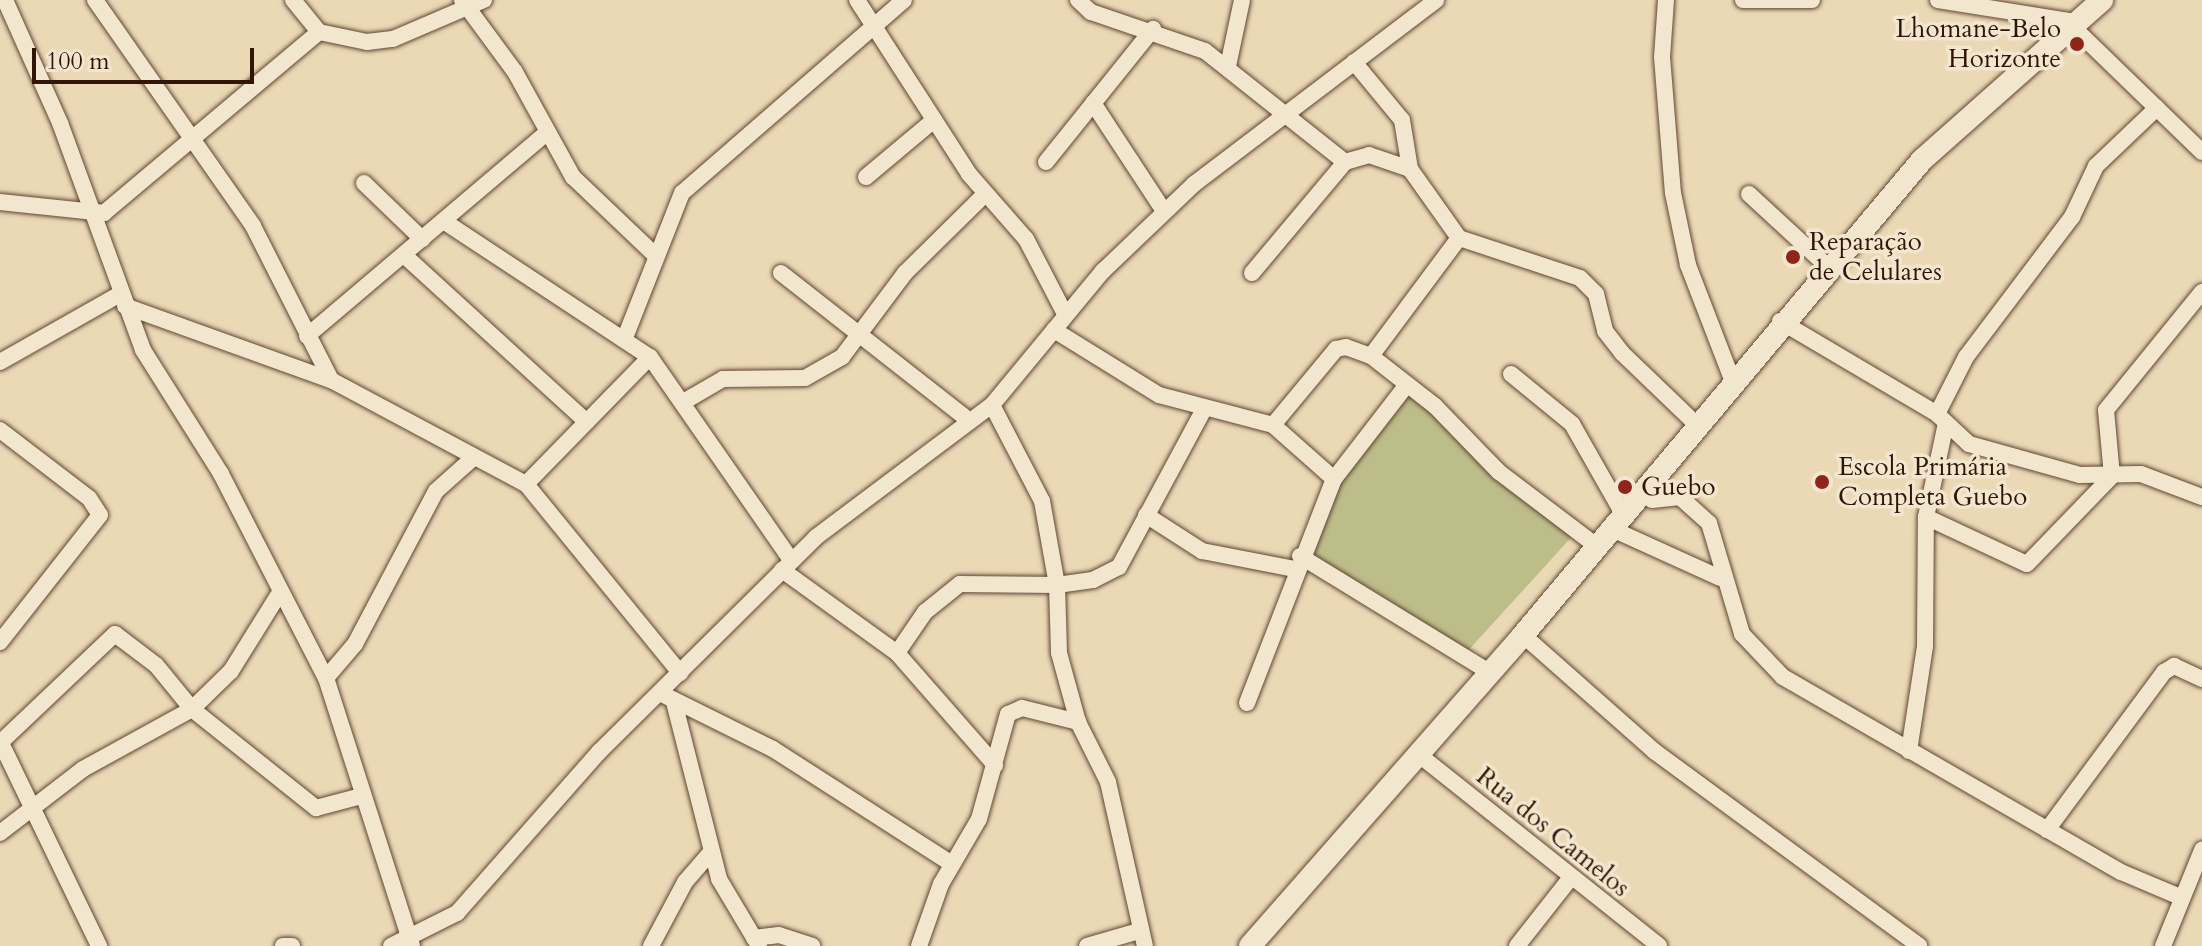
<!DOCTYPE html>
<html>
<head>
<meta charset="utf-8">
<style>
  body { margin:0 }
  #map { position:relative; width:2202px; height:946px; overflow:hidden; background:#ebd8b5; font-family:Cardo,serif }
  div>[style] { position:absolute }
  .green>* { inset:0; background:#bdbd8a }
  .roads { filter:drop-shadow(0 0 2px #604632) drop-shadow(0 0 2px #604632) }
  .street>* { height:16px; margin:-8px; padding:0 8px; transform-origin:8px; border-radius:8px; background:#f2e6cf }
  .secondary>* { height:22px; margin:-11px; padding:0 11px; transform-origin:11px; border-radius:11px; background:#f2e6cf }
  .dots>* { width:22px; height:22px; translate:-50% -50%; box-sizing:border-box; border:4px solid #f2e6cf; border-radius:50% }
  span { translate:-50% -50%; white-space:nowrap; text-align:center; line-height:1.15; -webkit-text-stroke:7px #f2e6cf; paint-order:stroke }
  .poi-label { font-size:26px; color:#311506 }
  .right { translate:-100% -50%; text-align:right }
  .left { translate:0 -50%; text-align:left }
  .street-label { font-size:26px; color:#311506 }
  .scale { position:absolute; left:32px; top:48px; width:222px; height:36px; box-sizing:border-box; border:4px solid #311506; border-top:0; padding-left:10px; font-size:24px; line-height:28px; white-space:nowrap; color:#311506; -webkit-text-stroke:6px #f2e6cf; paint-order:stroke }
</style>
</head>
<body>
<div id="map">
  <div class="green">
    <div style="clip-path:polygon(1412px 392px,1577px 531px,1464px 655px,1310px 558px,1339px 482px)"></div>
  </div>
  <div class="roads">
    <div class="street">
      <div style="left:5px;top:0;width:135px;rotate:65.9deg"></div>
      <div style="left:60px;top:123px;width:242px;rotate:69.9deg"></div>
      <div style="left:143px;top:350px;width:146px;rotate:57.8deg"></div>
      <div style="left:221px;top:474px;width:229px;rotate:62.8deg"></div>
      <div style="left:326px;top:678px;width:281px;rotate:72.2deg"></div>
      <div style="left:95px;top:0;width:276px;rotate:55deg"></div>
      <div style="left:253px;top:226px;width:173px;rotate:63.1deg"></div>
      <div style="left:293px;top:0;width:41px;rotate:50.9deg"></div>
      <div style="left:319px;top:32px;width:49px;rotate:11.8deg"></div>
      <div style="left:367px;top:42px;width:26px;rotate:-7deg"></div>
      <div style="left:393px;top:39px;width:99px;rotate:-23.2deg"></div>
      <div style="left:462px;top:0;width:89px;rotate:53.6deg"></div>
      <div style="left:515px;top:72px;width:120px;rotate:61.1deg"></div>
      <div style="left:573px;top:177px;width:115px;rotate:43.6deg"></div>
      <div style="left:857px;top:0;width:207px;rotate:57.2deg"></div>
      <div style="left:969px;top:174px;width:86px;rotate:48.8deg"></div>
      <div style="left:1026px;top:239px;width:85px;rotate:62.5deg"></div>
      <div style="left:1078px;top:0;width:18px;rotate:43deg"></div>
      <div style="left:1091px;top:12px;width:120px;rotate:18.9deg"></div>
      <div style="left:1205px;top:51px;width:179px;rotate:38.4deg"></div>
      <div style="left:1345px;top:162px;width:25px;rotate:-16deg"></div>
      <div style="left:1369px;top:155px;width:43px;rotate:18.9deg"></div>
      <div style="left:1410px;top:169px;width:85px;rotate:54.6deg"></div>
      <div style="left:1459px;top:238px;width:127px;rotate:18.3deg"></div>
      <div style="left:1580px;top:278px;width:23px;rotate:45deg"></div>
      <div style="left:1596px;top:294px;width:38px;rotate:76deg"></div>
      <div style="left:1605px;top:331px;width:28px;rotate:52deg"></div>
      <div style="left:1622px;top:353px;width:101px;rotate:43.8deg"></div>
      <div style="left:1666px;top:0;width:57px;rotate:94deg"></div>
      <div style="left:1662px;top:57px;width:136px;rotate:85.4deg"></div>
      <div style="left:1673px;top:193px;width:74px;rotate:78.2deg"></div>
      <div style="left:1688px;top:265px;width:122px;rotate:68.9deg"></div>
      <div style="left:1743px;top:0;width:69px"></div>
      <div style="left:1938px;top:0;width:140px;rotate:9.1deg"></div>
      <div style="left:2072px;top:26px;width:181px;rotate:44.1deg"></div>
      <div style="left:1354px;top:62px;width:75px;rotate:50.4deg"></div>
      <div style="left:1402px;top:120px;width:50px;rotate:80.7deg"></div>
      <div style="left:1228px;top:66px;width:67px;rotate:-78deg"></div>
      <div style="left:1093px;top:103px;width:129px;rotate:56.7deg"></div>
      <div style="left:1046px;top:162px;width:171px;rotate:-51.2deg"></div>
      <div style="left:866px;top:177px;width:89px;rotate:-40deg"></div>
      <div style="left:364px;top:183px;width:81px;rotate:44deg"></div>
      <div style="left:1749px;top:194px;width:106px;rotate:42.7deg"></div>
      <div style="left:0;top:202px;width:105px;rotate:6deg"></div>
      <div style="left:104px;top:213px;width:281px;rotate:-40.1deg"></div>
      <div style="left:445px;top:222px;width:245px;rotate:33.4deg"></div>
      <div style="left:650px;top:357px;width:247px;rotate:55.2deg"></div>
      <div style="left:405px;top:256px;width:246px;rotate:42.4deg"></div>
      <div style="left:781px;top:273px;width:240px;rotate:38.1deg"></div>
      <div style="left:1252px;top:273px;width:145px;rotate:-50deg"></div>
      <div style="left:125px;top:306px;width:219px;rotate:19.8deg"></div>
      <div style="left:331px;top:380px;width:221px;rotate:28.1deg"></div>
      <div style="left:1780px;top:321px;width:182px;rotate:30.6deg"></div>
      <div style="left:1937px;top:414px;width:44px;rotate:43.2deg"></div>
      <div style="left:1969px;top:444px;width:115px;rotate:15.6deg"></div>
      <div style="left:2080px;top:475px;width:61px;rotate:-0.9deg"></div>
      <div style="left:2141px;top:474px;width:65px;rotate:20.7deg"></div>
      <div style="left:1054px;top:330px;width:123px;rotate:31.8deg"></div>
      <div style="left:1159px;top:395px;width:118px;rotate:14.7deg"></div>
      <div style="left:1273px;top:425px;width:81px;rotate:41.5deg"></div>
      <div style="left:626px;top:335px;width:153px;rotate:-68.5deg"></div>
      <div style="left:682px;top:193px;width:294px;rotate:-41deg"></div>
      <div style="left:307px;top:336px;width:311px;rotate:-40.3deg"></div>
      <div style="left:1371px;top:356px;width:147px;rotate:-53.3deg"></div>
      <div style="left:650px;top:357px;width:177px;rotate:134.3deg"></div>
      <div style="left:526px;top:484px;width:244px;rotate:50.8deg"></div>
      <div style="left:0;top:362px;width:138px;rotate:-29.5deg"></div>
      <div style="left:1511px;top:374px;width:79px;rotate:39.3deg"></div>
      <div style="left:1572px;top:424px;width:101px;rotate:60.4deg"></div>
      <div style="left:685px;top:401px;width:44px;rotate:-30.1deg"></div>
      <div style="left:723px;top:379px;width:82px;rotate:-0.7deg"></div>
      <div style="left:805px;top:378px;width:43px;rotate:-29.6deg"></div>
      <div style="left:842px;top:357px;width:105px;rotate:-53.1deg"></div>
      <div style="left:905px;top:273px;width:112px;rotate:-44.6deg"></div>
      <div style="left:992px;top:405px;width:108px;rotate:62.5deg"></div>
      <div style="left:1042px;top:501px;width:85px;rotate:79.9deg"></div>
      <div style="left:1057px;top:585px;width:68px;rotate:88.3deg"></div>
      <div style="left:1059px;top:653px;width:72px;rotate:74.6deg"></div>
      <div style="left:1078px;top:722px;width:67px;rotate:63.4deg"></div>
      <div style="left:1108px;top:782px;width:168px;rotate:77.3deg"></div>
      <div style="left:1937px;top:414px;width:64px;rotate:-63deg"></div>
      <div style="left:1966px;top:357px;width:176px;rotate:-52.9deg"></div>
      <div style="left:2072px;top:217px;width:56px;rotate:-64.8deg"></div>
      <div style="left:2096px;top:166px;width:84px;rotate:-43.6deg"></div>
      <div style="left:1273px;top:425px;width:99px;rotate:-50.3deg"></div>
      <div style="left:1336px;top:349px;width:10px;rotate:-11deg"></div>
      <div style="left:1346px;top:347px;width:27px;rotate:20deg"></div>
      <div style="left:1371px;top:356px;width:81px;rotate:38deg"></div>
      <div style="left:1435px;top:406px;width:92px;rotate:45.9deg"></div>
      <div style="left:1499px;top:472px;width:121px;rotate:37.2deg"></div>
      <div style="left:0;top:430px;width:112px;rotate:37.4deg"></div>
      <div style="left:89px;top:498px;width:20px;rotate:57deg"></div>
      <div style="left:100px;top:515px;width:162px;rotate:128.2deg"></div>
      <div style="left:1652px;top:500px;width:28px;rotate:-6deg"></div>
      <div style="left:1680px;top:497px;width:39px;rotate:42deg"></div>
      <div style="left:1709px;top:523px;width:116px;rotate:73.4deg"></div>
      <div style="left:1742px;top:634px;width:59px;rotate:46.4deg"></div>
      <div style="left:1783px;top:677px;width:390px;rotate:30deg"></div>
      <div style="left:2121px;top:872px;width:62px;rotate:22.8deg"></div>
      <div style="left:1146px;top:515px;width:67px;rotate:32.7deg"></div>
      <div style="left:1202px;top:551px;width:95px;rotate:11deg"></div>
      <div style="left:1926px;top:517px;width:111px;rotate:25deg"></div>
      <div style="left:2027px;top:564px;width:122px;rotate:-46deg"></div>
      <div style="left:2112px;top:476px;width:66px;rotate:-95.2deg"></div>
      <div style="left:2106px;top:410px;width:152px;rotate:-50.9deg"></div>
      <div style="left:1610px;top:528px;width:121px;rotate:24.4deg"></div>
      <div style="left:1300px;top:556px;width:220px;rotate:31.5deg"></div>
      <div style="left:782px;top:570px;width:142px;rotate:35.8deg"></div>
      <div style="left:897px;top:653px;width:149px;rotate:48.8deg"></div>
      <div style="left:1523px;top:635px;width:175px;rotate:41.5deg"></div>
      <div style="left:1654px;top:751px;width:329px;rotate:36.3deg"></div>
      <div style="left:897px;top:653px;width:50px;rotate:-55.7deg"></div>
      <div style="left:925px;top:612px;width:45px;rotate:-38.7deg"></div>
      <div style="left:960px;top:584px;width:97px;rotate:0.6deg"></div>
      <div style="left:1057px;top:585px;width:36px;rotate:-8deg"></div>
      <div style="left:1093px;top:580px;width:29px;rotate:-27deg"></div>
      <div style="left:1119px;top:567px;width:177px;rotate:-61.7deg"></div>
      <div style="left:326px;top:678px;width:45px;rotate:-49.5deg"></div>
      <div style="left:355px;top:644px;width:173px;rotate:-62.1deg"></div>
      <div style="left:436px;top:491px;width:50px;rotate:-41.7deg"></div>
      <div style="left:660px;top:693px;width:126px;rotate:26.4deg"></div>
      <div style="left:773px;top:749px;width:213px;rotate:32.7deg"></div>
      <div style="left:674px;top:702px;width:183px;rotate:75.7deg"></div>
      <div style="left:719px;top:879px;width:78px;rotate:59.2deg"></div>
      <div style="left:1247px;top:703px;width:240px;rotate:-68.8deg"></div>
      <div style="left:1334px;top:479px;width:116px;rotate:-52.3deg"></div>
      <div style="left:0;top:741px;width:228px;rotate:64.2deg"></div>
      <div style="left:1px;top:742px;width:157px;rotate:-43.5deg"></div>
      <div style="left:115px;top:634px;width:51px;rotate:37.1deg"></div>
      <div style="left:156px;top:665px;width:57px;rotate:50.7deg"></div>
      <div style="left:192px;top:709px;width:159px;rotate:38.6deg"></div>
      <div style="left:316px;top:808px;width:47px;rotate:-14.9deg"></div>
      <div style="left:1909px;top:751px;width:106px;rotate:-81.3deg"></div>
      <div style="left:1925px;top:646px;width:129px;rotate:-89.6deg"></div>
      <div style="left:1926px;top:517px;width:96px;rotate:-78deg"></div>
      <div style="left:1418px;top:754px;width:308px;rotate:38.5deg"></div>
      <div style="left:2047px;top:830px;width:197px;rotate:-53.5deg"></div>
      <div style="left:2164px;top:672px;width:12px;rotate:-31deg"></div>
      <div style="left:2174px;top:666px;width:31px;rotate:25deg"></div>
      <div style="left:0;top:833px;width:105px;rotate:-37.6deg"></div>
      <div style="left:83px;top:769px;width:124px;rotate:-28.8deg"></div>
      <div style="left:192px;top:709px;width:54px;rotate:-44.3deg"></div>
      <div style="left:231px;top:671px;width:91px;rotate:-58.1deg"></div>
      <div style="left:754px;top:938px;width:25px;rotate:-7deg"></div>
      <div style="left:779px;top:935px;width:35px;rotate:18deg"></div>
      <div style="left:283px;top:946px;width:9px"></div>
      <div style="left:391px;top:946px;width:74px;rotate:-26.6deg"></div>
      <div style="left:457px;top:913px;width:215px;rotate:-48.6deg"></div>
      <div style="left:599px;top:752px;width:305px;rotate:-44.7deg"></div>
      <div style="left:816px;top:537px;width:220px;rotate:-36.9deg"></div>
      <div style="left:992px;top:405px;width:174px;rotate:-50.4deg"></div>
      <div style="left:1103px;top:271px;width:126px;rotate:-43.7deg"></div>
      <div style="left:1194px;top:184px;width:304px;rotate:-37.2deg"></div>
      <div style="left:651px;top:946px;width:72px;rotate:-62deg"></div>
      <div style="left:685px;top:882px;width:38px;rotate:-49deg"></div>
      <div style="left:919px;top:946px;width:66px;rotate:-70.5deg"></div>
      <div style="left:941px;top:884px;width:75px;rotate:-59.7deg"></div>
      <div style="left:979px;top:819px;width:109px;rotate:-74.6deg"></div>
      <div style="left:1008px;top:714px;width:15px;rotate:-23deg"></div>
      <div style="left:1022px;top:708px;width:58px;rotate:14deg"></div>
      <div style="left:1087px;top:946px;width:54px;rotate:-16.1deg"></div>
      <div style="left:1517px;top:946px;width:84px;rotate:-51.8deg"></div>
      <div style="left:2163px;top:946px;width:104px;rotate:-67.9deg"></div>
    </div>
    <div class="secondary">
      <div style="left:1250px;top:946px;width:414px;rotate:-48.7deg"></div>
      <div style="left:1523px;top:635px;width:620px;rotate:-49.97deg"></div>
      <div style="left:1922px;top:160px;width:241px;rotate:-41.6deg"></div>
    </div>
  </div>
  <div class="dots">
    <div style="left:2077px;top:44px;background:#8f2418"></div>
    <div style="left:1793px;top:257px;background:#8f2418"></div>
    <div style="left:1822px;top:482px;background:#8f2418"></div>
    <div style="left:1625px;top:487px;background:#8f2418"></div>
  </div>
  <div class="poi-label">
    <span class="right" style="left:2061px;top:44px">Lhomane-Belo<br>Horizonte</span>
    <span class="left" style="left:1809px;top:257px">Reparação<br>de Celulares</span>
    <span class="left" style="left:1838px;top:482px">Escola Primária<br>Completa Guebo</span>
    <span class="left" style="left:1641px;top:487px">Guebo</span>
  </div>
  <div class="street-label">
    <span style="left:1553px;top:832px;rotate:39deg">Rua dos Camelos</span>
  </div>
  <div class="scale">100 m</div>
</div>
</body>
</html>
